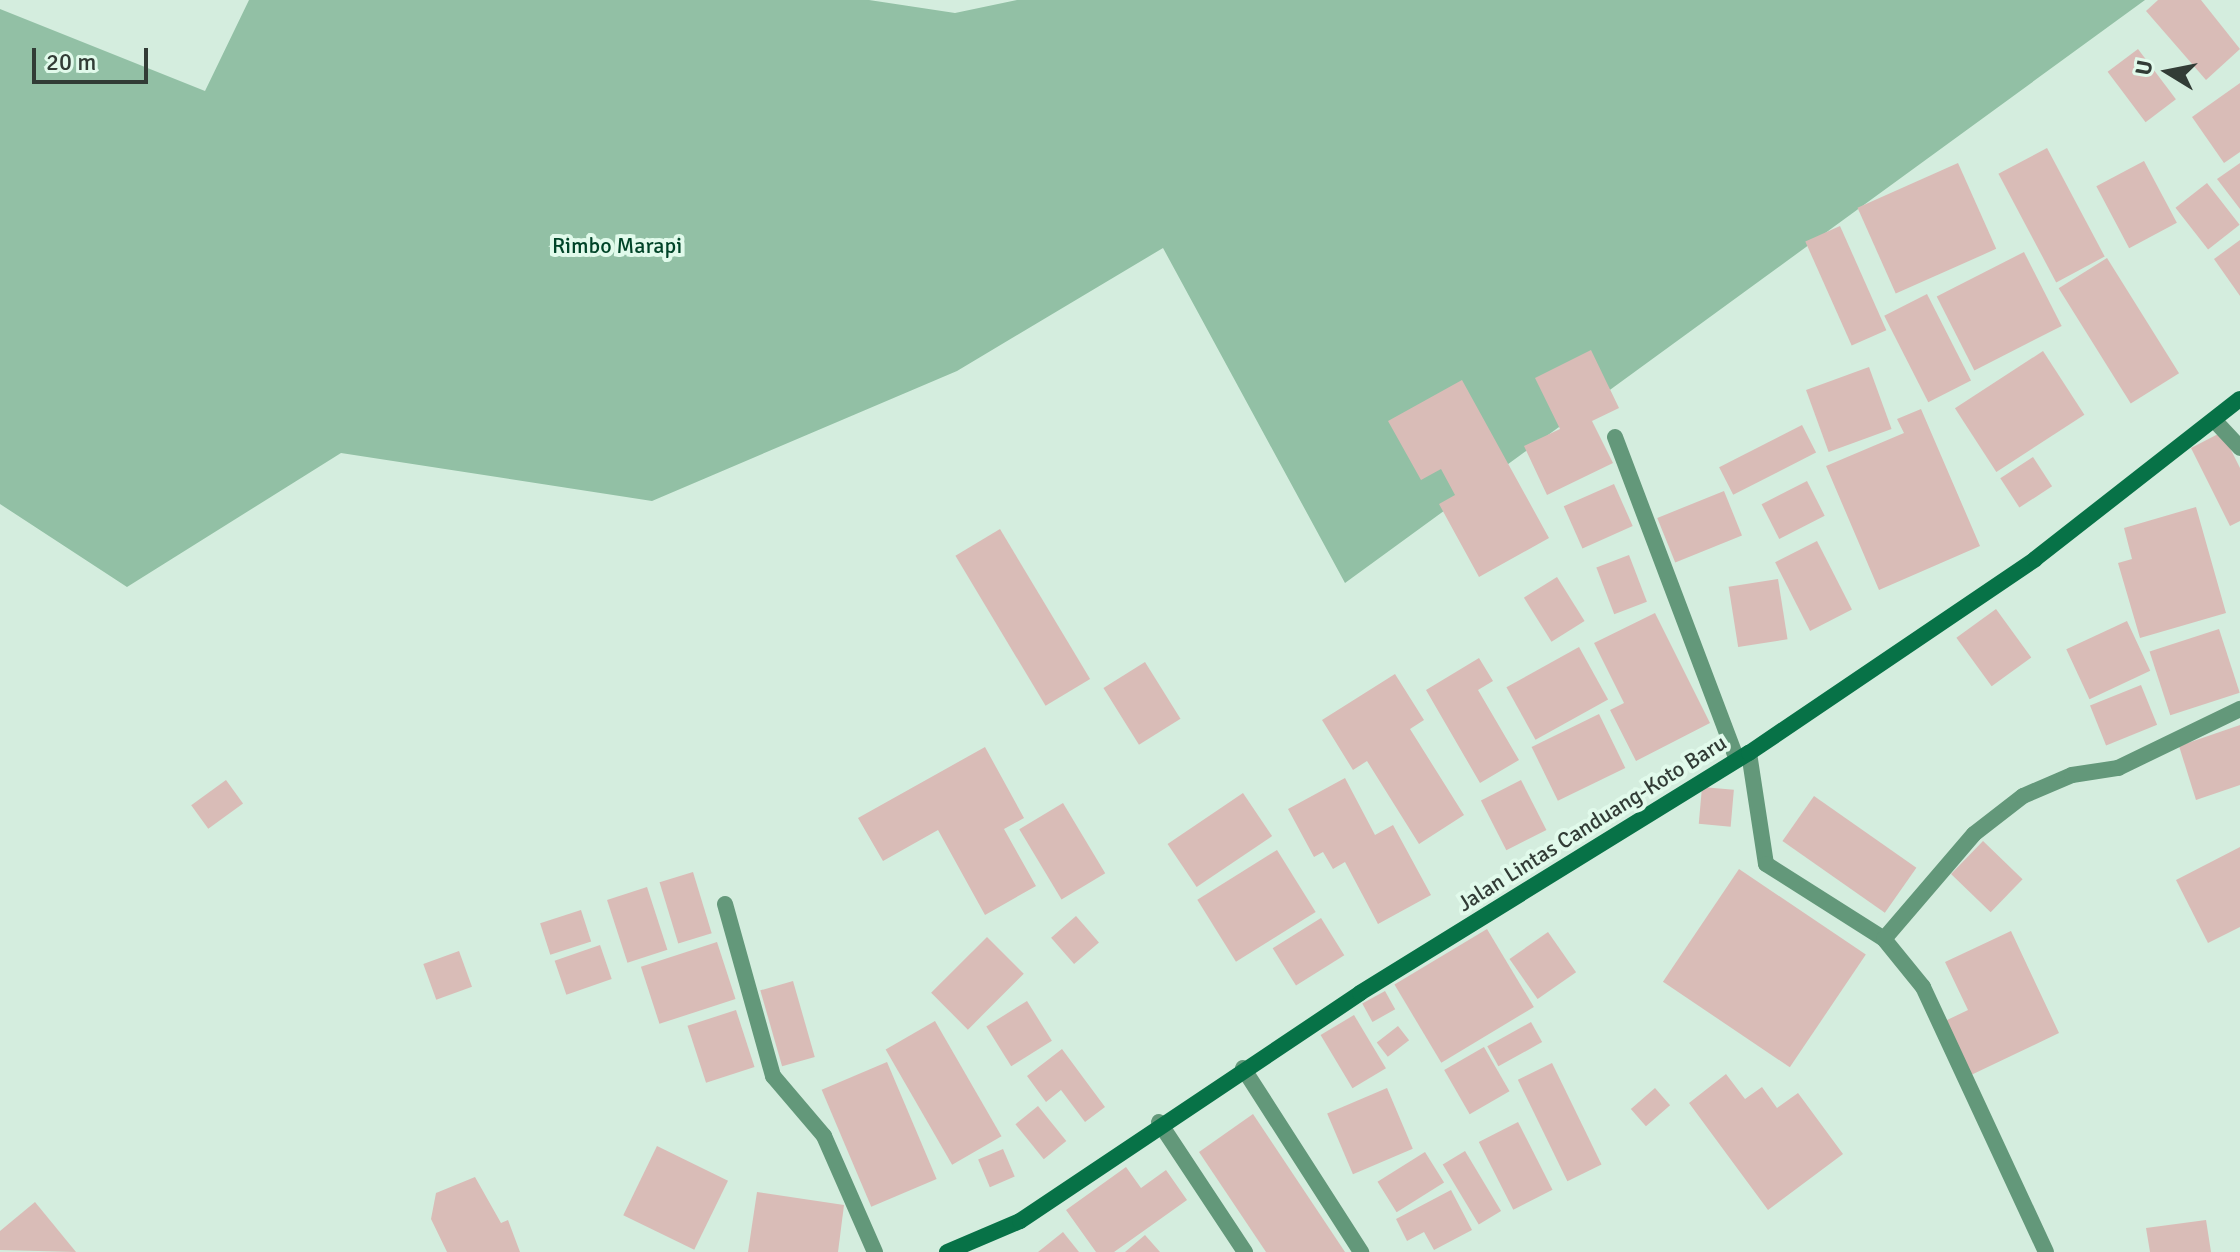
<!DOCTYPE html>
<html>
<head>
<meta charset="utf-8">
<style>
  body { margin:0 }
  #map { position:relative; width:2240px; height:1252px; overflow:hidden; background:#d4edde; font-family:Signika,sans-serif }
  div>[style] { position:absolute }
  .green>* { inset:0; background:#92c0a5 }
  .building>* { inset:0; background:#d9bcb7; transform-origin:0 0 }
  .minor>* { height:16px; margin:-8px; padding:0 8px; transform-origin:8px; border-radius:8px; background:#63987a }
  .secondary>* { height:16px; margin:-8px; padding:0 8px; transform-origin:8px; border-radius:8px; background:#077247 }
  span { translate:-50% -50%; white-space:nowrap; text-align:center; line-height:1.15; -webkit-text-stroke:8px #e1faeb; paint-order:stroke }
  .park-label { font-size:22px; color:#004428 }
  .street-label { font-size:22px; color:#323c36 }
  .north { position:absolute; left:2128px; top:32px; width:80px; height:80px; -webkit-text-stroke:6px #e1faeb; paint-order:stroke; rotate:280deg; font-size:22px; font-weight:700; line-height:32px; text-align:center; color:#323c36 }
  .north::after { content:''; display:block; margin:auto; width:28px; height:36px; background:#323c36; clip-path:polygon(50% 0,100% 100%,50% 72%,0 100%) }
  .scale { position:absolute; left:32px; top:48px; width:116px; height:36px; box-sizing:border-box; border:4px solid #323c36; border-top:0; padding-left:10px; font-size:24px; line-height:28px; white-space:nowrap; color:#323c36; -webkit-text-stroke:6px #e1faeb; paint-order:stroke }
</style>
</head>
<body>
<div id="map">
  <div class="green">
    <div style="clip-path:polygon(249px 0,869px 0,955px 13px,1017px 0,2145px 0,1345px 583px,1163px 248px,957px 371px,652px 501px,341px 453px,127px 587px,0 504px,0 9px,205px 91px)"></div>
  </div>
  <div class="building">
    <div style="clip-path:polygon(2158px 0,2201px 0,2240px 49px,2206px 80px,2146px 11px)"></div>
    <div style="left:2138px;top:49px;width:63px;height:38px;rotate:53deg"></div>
    <div style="clip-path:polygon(2240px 83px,2240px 152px,2224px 163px,2192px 117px)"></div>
    <div style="left:2047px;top:148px;width:123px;height:55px;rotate:62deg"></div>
    <div style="left:2144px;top:161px;width:70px;height:54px;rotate:62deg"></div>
    <div style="left:1958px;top:163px;width:94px;height:110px;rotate:66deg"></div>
    <div style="clip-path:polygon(2240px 163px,2240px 209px,2217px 179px)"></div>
    <div style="left:2207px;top:183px;width:53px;height:40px;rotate:52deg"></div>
    <div style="left:1840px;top:226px;width:114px;height:38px;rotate:66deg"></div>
    <div style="clip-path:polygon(2240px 240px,2240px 296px,2214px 259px)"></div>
    <div style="left:2024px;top:252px;width:83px;height:98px;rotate:63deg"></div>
    <div style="left:2107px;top:258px;width:136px;height:57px;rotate:58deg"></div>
    <div style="left:1927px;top:294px;width:97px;height:48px;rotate:63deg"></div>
    <div style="clip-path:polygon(1591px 350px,1619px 408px,1592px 421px,1613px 463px,1547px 495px,1524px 446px,1560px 429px,1535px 378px)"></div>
    <div style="left:2043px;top:351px;width:76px;height:105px;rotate:57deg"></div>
    <div style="left:1869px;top:367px;width:66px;height:67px;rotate:70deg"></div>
    <div style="clip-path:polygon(1462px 380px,1549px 538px,1479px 577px,1439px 504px,1455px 495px,1441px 469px,1421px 480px,1388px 421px)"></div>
    <div style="clip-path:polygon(1921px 409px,1980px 546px,1879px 590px,1826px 466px,1904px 433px,1897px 419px)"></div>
    <div style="left:1802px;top:425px;width:31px;height:93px;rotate:63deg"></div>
    <div style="clip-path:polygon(2222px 432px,2240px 468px,2240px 521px,2230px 526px,2191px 448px)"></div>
    <div style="left:2033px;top:457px;width:35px;height:39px;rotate:57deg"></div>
    <div style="left:1807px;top:481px;width:39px;height:51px;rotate:63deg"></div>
    <div style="left:1614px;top:484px;width:46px;height:55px;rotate:66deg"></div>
    <div style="left:1724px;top:491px;width:48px;height:72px;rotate:68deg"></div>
    <div style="clip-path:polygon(2196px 507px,2226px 613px,2140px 638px,2118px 563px,2132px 559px,2124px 528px)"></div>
    <div style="left:1000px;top:529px;width:175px;height:52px;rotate:59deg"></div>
    <div style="left:1817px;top:541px;width:77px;height:47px;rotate:63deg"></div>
    <div style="left:1629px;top:555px;width:50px;height:35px;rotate:69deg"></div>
    <div style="left:1557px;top:577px;width:52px;height:39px;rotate:58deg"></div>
    <div style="left:1778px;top:579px;width:61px;height:50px;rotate:81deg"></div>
    <div style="left:1996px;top:609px;width:60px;height:49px;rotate:54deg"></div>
    <div style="clip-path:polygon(1655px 613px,1710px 723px,1636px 761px,1610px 710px,1624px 703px,1594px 643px)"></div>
    <div style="left:2127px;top:621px;width:55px;height:67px;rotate:65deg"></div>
    <div style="left:2219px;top:629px;width:67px;height:73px;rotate:72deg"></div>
    <div style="left:1579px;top:647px;width:60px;height:83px;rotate:61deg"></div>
    <div style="clip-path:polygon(1479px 658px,1493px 681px,1478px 690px,1519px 760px,1480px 783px,1426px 690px)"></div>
    <div style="left:1145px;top:662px;width:67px;height:49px;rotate:58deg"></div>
    <div style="clip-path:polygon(1395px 674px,1424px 720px,1410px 729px,1464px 815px,1419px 844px,1367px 761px,1353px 770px,1322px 720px)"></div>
    <div style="left:2141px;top:685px;width:43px;height:55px;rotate:68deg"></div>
    <div style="left:1599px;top:714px;width:60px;height:75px;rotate:64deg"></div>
    <div style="clip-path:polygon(2240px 725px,2240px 785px,2196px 800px,2179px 746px)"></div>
    <div style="clip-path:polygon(985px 747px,1024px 818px,1004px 829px,1036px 886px,985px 915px,938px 830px,883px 861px,858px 818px)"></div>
    <div style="clip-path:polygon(1345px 778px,1375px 835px,1393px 825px,1431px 895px,1378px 924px,1345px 862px,1333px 869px,1323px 852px,1314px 857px,1288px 809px)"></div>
    <div style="left:226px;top:780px;width:29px;height:43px;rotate:54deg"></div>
    <div style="left:1521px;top:780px;width:56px;height:45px;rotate:63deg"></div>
    <div style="left:1702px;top:787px;width:32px;height:37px;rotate:5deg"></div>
    <div style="left:1243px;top:793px;width:52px;height:91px;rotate:56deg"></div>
    <div style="left:1814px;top:796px;width:125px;height:55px;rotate:35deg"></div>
    <div style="left:1063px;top:803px;width:82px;height:51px;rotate:59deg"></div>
    <div style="left:1983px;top:841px;width:55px;height:46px;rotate:44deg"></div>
    <div style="clip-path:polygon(2240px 847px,2240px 927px,2208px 943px,2176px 880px)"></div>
    <div style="left:1277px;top:850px;width:73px;height:94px;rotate:58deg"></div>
    <div style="left:1739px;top:869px;width:153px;height:136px;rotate:34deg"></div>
    <div style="left:693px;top:872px;width:64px;height:35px;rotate:73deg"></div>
    <div style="left:647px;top:887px;width:66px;height:42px;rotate:72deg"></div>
    <div style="left:581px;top:910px;width:33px;height:43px;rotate:72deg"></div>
    <div style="left:1076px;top:916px;width:35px;height:33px;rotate:49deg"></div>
    <div style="left:1321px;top:918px;width:44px;height:57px;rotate:58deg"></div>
    <div style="left:1487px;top:929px;width:91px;height:108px;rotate:59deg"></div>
    <div style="clip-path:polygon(2011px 931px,2059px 1033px,1971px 1075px,1945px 1021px,1968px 1010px,1945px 962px)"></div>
    <div style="left:1548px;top:932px;width:49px;height:47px;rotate:55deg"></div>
    <div style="left:987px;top:937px;width:52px;height:79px;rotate:45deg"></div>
    <div style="left:717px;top:942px;width:60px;height:80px;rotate:72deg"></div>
    <div style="left:600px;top:945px;width:36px;height:48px;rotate:71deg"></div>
    <div style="left:459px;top:951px;width:38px;height:38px;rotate:70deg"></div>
    <div style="left:793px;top:981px;width:79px;height:34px;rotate:74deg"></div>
    <div style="left:1385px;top:991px;width:21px;height:26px;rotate:61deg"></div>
    <div style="left:1027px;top:1001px;width:47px;height:48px;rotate:58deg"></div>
    <div style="left:736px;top:1010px;width:60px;height:51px;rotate:72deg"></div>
    <div style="left:1354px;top:1015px;width:62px;height:39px;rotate:59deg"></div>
    <div style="left:935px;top:1021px;width:133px;height:57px;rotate:60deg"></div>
    <div style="left:1531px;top:1022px;width:23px;height:50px;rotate:61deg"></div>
    <div style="left:1398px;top:1026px;width:18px;height:27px;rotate:52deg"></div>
    <div style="left:1484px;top:1047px;width:51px;height:46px;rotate:60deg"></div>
    <div style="clip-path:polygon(1062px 1049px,1105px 1107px,1085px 1122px,1061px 1090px,1046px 1102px,1027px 1076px)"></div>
    <div style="left:887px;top:1062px;width:127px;height:71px;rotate:67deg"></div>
    <div style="left:1552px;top:1063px;width:113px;height:38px;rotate:64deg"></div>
    <div style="clip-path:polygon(1726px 1074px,1745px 1099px,1762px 1087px,1777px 1108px,1798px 1093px,1843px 1154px,1768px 1210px,1689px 1103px)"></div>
    <div style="left:1387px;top:1088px;width:66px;height:65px;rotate:67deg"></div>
    <div style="left:1655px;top:1088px;width:23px;height:32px;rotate:49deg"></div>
    <div style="left:1038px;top:1106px;width:45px;height:29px;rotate:51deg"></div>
    <div style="clip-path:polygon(1253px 1114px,1345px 1252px,1266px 1252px,1199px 1152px)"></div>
    <div style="left:1518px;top:1122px;width:76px;height:44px;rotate:63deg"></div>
    <div style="left:657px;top:1146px;width:79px;height:77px;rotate:26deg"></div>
    <div style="left:1003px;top:1149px;width:30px;height:27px;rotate:67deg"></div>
    <div style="left:1465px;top:1151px;width:70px;height:26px;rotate:59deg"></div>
    <div style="left:1425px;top:1152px;width:36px;height:56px;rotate:58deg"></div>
    <div style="clip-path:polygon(1126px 1167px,1141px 1188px,1166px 1170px,1187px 1200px,1114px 1252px,1096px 1252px,1066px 1210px)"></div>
    <div style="clip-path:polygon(475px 1177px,501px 1223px,508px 1220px,520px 1252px,447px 1252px,431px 1219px,436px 1193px)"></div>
    <div style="clip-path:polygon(1451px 1190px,1472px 1230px,1434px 1250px,1424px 1232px,1407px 1241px,1396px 1219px)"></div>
    <div style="clip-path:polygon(757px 1192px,844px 1205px,838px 1252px,748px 1252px)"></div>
    <div style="clip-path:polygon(35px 1202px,76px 1252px,0 1250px,0 1231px)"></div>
    <div style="clip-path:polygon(2206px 1220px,2211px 1252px,2150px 1252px,2146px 1228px)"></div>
    <div style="clip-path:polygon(1063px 1232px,1079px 1252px,1038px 1252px)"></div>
    <div style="clip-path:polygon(1145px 1235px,1160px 1252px,1125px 1252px)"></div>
  </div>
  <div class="minor">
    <div style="left:2215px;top:421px;width:37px;rotate:47deg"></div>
    <div style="left:1615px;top:437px;width:343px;rotate:69.3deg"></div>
    <div style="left:1749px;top:753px;width:112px;rotate:81.3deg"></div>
    <div style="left:1766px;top:864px;width:140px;rotate:32.4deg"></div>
    <div style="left:1884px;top:939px;width:62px;rotate:50.9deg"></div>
    <div style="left:1923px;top:987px;width:292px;rotate:65.1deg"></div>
    <div style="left:725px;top:904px;width:179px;rotate:74.4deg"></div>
    <div style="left:773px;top:1076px;width:79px;rotate:49.6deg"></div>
    <div style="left:824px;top:1136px;width:127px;rotate:66.3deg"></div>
    <div style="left:1884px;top:939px;width:138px;rotate:-49.4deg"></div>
    <div style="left:1974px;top:834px;width:62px;rotate:-37.8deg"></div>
    <div style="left:2023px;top:796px;width:53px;rotate:-23.2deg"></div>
    <div style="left:2072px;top:775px;width:47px;rotate:-8.7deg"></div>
    <div style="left:2118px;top:768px;width:136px;rotate:-25.8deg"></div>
    <div style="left:1243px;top:1068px;width:219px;rotate:57.3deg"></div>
    <div style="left:1159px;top:1122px;width:156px;rotate:56.5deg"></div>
  </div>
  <div class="secondary">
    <div style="left:947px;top:1252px;width:79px;rotate:-23deg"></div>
    <div style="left:1020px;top:1221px;width:409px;rotate:-33.8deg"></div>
    <div style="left:1360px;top:993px;width:457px;rotate:-31.7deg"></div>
    <div style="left:1749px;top:753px;width:346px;rotate:-34.1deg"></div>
    <div style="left:2035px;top:559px;width:260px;rotate:-38deg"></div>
  </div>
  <div class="park-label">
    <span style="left:617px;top:246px">Rimbo Marapi</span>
  </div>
  <div class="street-label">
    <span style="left:1592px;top:823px;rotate:-32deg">Jalan Lintas Canduang-Koto Baru</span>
  </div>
  <div class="north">U</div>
  <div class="scale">20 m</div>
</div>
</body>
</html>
